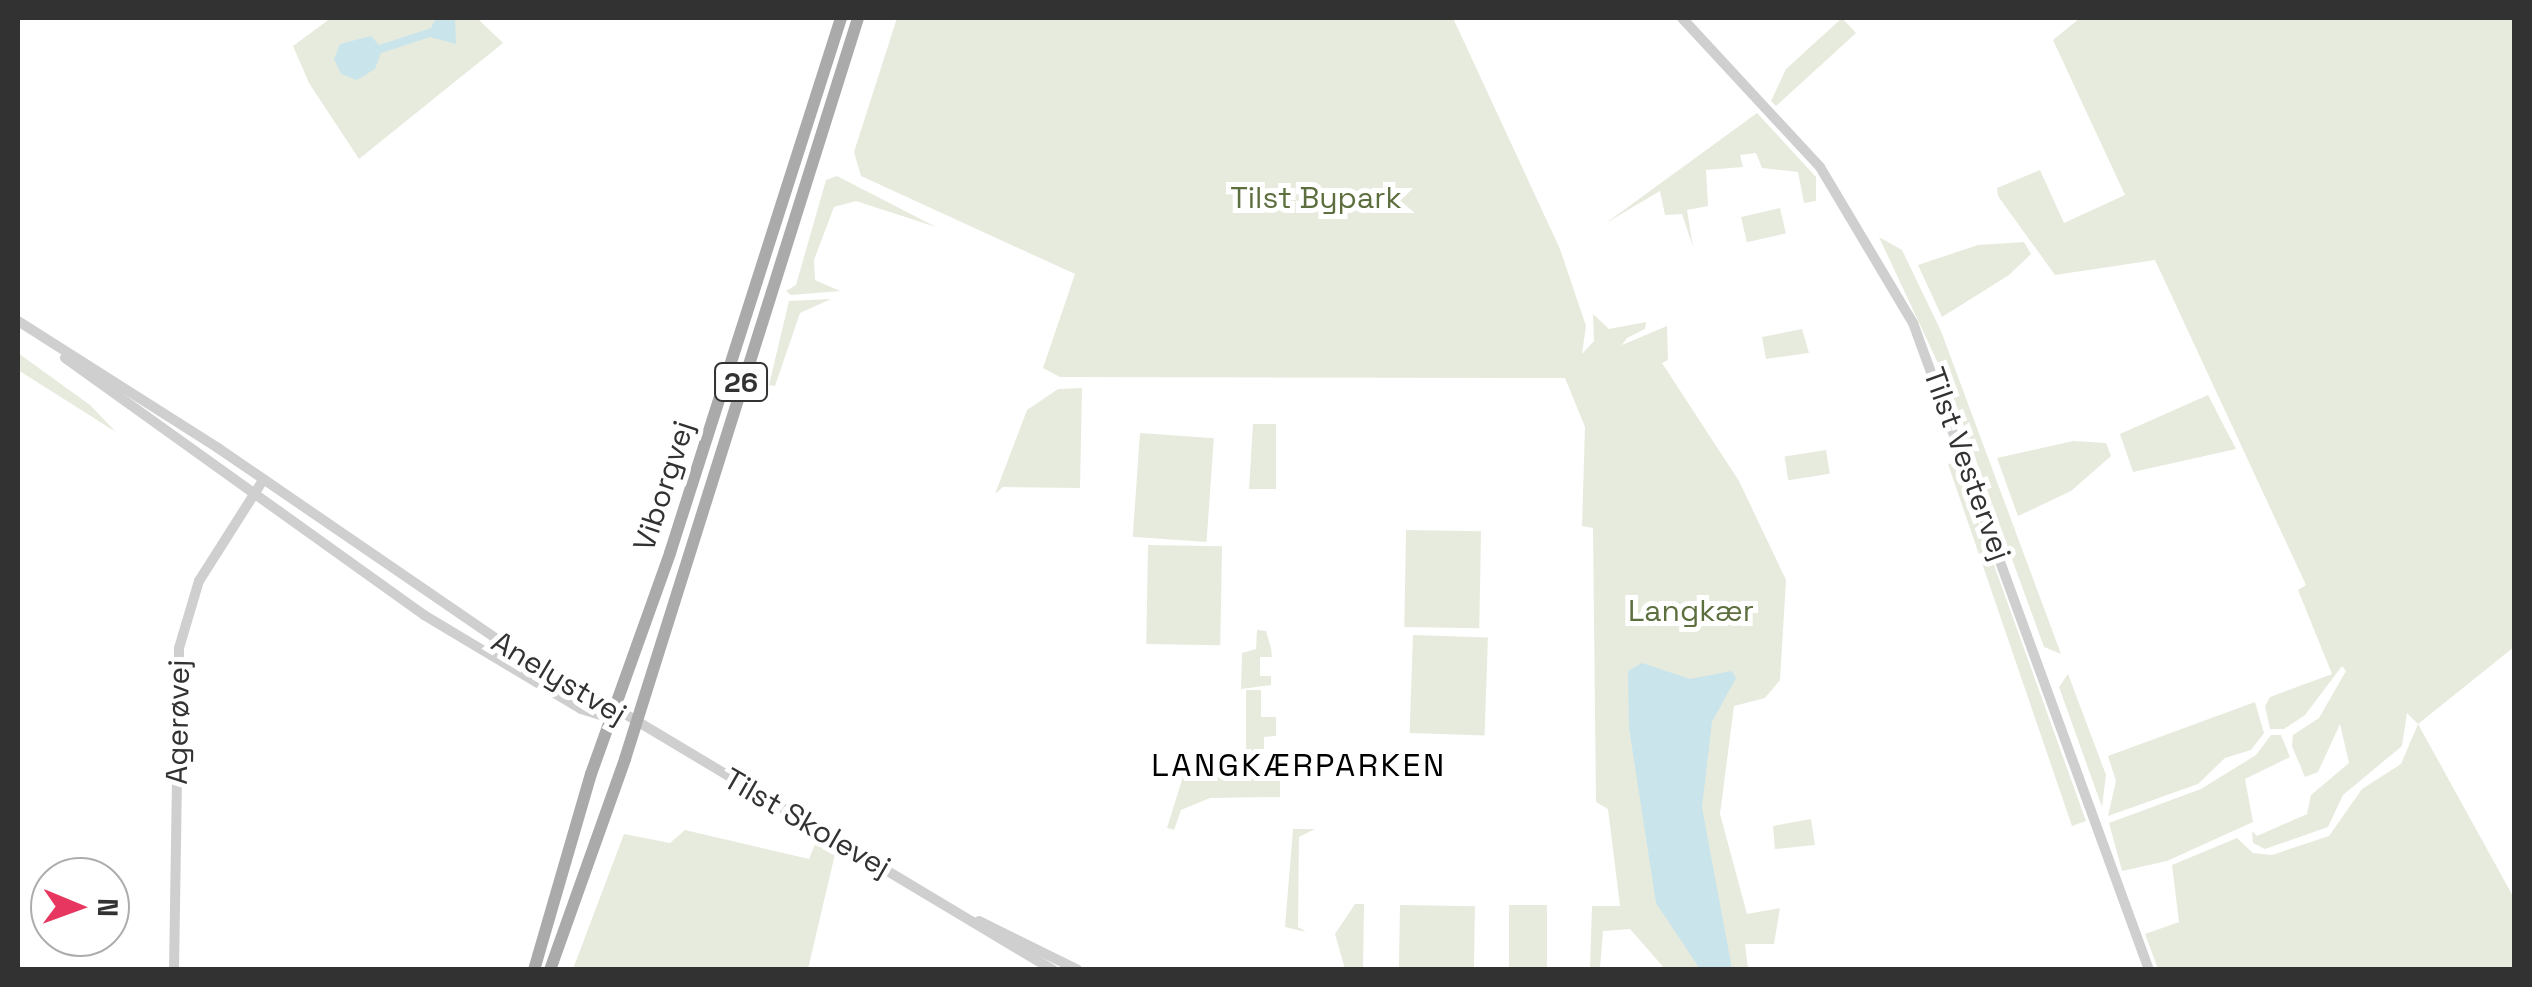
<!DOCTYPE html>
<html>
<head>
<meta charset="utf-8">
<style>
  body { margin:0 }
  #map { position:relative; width:2532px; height:987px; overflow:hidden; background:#fff; font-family:"Space Grotesk",sans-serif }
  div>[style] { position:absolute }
  .green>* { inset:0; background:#e7ebdd; transform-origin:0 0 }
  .water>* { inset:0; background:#cae4ec }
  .minor>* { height:10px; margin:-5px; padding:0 5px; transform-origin:5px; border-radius:5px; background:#cfcfcf }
  .major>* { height:12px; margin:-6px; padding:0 6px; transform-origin:6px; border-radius:6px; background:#aaa }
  span { translate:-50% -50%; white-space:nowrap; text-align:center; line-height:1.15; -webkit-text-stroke:10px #fff; paint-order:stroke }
  .shield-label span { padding:2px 8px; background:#fff; border:2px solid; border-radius:8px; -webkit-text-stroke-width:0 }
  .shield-label { font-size:28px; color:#323232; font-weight:700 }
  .park-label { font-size:30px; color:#5d6f3e }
  .street-label { font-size:30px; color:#323232 }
  .neighbourhood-label { font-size:32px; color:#000; letter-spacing:2.5px }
  .frame { position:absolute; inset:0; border:20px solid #323232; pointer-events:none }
  .north { position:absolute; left:30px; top:857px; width:100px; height:100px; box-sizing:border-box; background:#fff; border:2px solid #adadad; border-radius:50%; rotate:91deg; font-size:28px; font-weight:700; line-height:40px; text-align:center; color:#323232 }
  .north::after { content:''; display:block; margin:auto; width:35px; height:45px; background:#e7365f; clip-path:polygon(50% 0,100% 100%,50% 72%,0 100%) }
</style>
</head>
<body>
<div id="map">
  <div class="green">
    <div style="clip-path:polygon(331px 18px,477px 18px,503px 43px,359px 159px,309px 83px,293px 46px)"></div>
    <div style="clip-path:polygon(897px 18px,1453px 18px,1560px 249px,1586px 326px,1582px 354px,1594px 341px,1593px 314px,1609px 329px,1646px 322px,1645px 329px,1627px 338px,1622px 345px,1667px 326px,1668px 360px,1662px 363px,1739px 481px,1786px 580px,1780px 680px,1765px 698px,1734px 706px,1720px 814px,1747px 914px,1780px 908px,1774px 944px,1745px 944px,1748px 969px,1665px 969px,1630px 929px,1603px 931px,1600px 969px,1590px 969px,1592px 906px,1620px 906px,1608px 809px,1596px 802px,1593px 528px,1582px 526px,1585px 427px,1565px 378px,1060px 377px,1043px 368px,1075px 274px,861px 176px,854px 152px)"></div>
    <div style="clip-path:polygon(1842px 18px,1856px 33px,1776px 106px,1771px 101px,1786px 69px)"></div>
    <div style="clip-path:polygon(2080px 18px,2514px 18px,2514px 647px,2418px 724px,2514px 898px,2514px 969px,2158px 969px,2145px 934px,2179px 922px,2172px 865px,2237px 838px,2253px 853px,2272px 855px,2329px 836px,2362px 789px,2401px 764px,2418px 724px,2407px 713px,2402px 746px,2343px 795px,2328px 827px,2265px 849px,2253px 843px,2252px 831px,2257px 836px,2307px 814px,2311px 795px,2349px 763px,2340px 724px,2318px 772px,2305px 777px,2292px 746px,2293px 735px,2319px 718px,2346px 671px,2342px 666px,2305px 715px,2284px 729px,2270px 729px,2265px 706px,2270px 697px,2332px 674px,2298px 590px,2306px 585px,2155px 260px,2055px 275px,1998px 196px,1997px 188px,2040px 170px,2064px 223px,2125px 195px,2053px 40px)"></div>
    <div style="clip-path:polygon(1757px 113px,1816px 177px,1816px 201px,1804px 203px,1798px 172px,1762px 168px,1756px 153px,1740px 155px,1743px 167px,1706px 170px,1708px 206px,1687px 210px,1693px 247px,1682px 214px,1665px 215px,1660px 191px,1606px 223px)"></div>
    <div style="clip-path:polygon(837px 176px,936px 227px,856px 201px,834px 207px,814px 260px,815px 280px,840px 291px,791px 295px,786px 291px,796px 285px,826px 180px)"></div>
    <div style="left:1780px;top:208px;width:26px;height:40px;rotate:77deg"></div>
    <div style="clip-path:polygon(1879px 237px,1902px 250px,1941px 331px,2061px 654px,2044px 647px,1950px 389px)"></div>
    <div style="clip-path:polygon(2024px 242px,2031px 254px,2009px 275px,1942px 317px,1918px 265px,1978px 245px)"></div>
    <div style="clip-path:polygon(831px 299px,800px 313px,775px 386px,769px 385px,789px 301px)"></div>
    <div style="clip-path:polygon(1802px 329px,1809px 353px,1766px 359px,1762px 337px)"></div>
    <div style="clip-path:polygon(18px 353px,90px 405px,116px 432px,18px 370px)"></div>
    <div style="clip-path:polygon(1082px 388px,1080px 488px,1003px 487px,995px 494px,1027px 410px,1058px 389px)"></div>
    <div style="clip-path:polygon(2208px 395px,2236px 449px,2133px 472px,2120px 434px)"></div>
    <div style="clip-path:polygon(1253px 424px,1276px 424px,1276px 489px,1249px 489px)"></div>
    <div style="left:1140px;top:433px;width:74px;height:104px;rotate:4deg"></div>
    <div style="clip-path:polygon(2073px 441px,2106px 443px,2111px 456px,2071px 491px,2018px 516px,1997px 458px)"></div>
    <div style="left:1826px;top:450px;width:24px;height:42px;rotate:81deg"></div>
    <div style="clip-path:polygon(1957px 462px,2086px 821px,2072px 826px,1948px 464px)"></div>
    <div style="left:1406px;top:530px;width:75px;height:97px;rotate:1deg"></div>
    <div style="left:1148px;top:545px;width:74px;height:99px;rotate:1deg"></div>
    <div style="clip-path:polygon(1257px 630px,1266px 631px,1271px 648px,1272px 657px,1260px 657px,1260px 676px,1271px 676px,1271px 685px,1241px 689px,1242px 653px,1256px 649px)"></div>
    <div style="left:1413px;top:635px;width:75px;height:98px;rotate:2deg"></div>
    <div style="clip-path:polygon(2068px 674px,2106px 775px,2102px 807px,2059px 687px)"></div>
    <div style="clip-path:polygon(1246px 690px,1261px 690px,1261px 717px,1276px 717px,1276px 736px,1264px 737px,1264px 756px,1246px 756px)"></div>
    <div style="clip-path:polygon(2255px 702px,2264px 733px,2251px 750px,2225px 758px,2198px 784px,2108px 816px,2116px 781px,2108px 756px)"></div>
    <div style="clip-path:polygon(2271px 735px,2281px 735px,2290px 757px,2245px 779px,2253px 822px,2167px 861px,2122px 871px,2109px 823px,2201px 789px,2256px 755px)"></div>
    <div style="clip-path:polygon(1243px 771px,1280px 776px,1280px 797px,1210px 798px,1181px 810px,1174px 830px,1167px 828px,1184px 773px)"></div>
    <div style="clip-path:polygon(1811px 819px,1815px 845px,1775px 849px,1773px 826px)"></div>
    <div style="clip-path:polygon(1293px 829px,1315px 829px,1299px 837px,1298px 927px,1306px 932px,1285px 927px)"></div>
    <div style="clip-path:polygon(685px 830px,809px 859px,815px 844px,835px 854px,808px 969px,573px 969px,624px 834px,670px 843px)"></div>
    <div style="clip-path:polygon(1355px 904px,1364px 904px,1363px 969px,1345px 969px,1335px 934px)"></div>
    <div style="left:1400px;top:905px;width:75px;height:64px;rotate:1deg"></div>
    <div style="left:1509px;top:905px;width:38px;height:64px"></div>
  </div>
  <div class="water">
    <div style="clip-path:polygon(436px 18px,455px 18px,456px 44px,430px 37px,381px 53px,375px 69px,357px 80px,341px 74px,334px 59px,340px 44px,371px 36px,379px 45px,431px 28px)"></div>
    <div style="clip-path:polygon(1642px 663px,1690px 679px,1732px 671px,1736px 678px,1712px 722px,1702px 807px,1732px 969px,1700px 969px,1656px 903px,1629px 728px,1628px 671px)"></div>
  </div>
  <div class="minor">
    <div style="left:1682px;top:18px;width:203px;rotate:47.2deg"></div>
    <div style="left:1820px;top:167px;width:182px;rotate:59.2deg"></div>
    <div style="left:1913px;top:323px;width:689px;rotate:69.96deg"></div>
    <div style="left:18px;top:321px;width:237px;rotate:32.4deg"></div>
    <div style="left:218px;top:448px;width:400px;rotate:34.4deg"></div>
    <div style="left:548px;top:674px;width:52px;rotate:25.1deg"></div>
    <div style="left:595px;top:696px;width:534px;rotate:30.89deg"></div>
    <div style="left:65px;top:358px;width:442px;rotate:35.6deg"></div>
    <div style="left:424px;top:615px;width:183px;rotate:30.9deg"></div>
    <div style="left:581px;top:709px;width:39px;rotate:17deg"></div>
    <div style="left:979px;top:921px;width:110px;rotate:26.3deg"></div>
    <div style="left:174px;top:970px;width:322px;rotate:-89.1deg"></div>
    <div style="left:179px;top:648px;width:70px;rotate:-73.4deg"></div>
    <div style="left:199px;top:581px;width:120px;rotate:-57.6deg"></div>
  </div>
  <div class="major">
    <div style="left:534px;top:970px;width:204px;rotate:-73.8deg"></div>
    <div style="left:591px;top:774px;width:235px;rotate:-70.3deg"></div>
    <div style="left:670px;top:553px;width:562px;rotate:-72.27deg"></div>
    <div style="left:550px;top:970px;width:224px;rotate:-70.4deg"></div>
    <div style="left:625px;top:759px;width:777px;rotate:-72.54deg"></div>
  </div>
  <div class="shield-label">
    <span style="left:741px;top:382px">26</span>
  </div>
  <div class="park-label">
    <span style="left:1316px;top:198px">Tilst Bypark</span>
    <span style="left:1691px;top:611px">Langkær</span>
  </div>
  <div class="street-label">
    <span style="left:1967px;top:464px;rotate:70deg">Tilst Vestervej</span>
    <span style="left:664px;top:486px;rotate:-72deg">Viborgvej</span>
    <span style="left:559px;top:678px;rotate:31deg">Anelystvej</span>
    <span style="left:178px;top:722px;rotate:-89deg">Agerøvej</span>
    <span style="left:807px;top:823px;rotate:30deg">Tilst Skolevej</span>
  </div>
  <div class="neighbourhood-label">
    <span style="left:1299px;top:765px">LANGKÆRPARKEN</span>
  </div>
  <div class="frame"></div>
  <div class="north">N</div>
</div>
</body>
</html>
